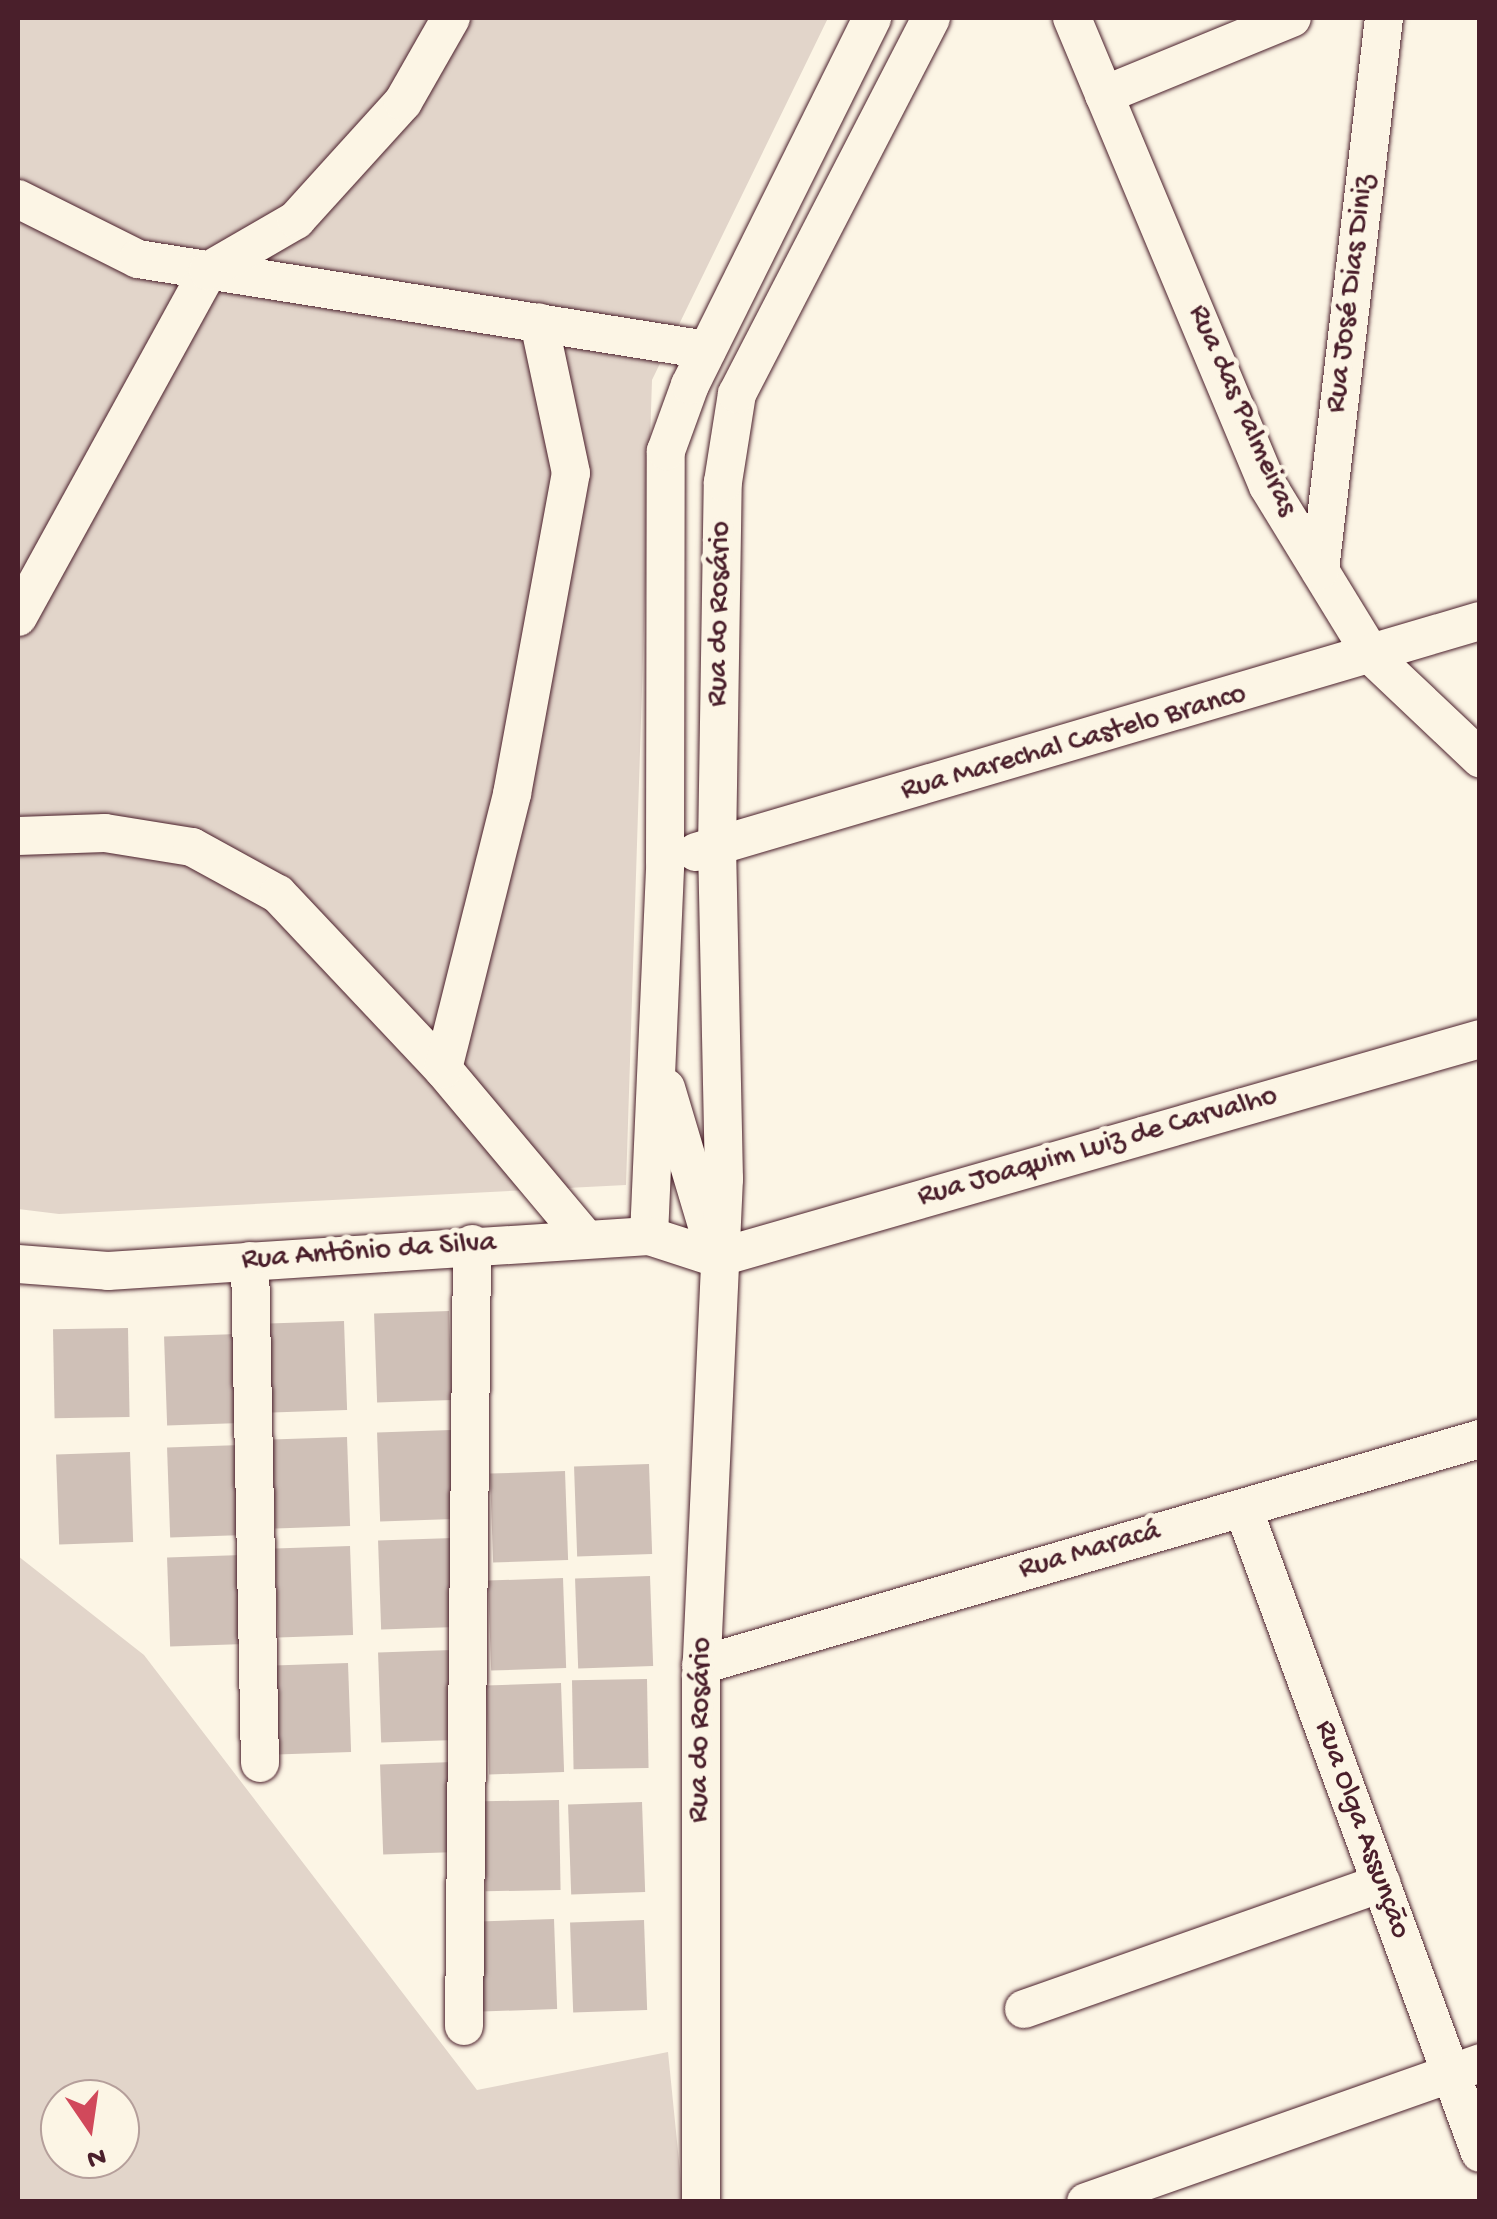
<!DOCTYPE html>
<html>
<head>
<meta charset="utf-8">
<style>
  body { margin:0 }
  #map { position:relative; width:1497px; height:2219px; overflow:hidden; background:#fcf5e5; font-family:"Gochi Hand",sans-serif }
  div>[style] { position:absolute }
  .green>* { inset:0; background:#e2d5ca }
  .building>* { inset:0; background:#cfc0b7; transform-origin:0 0 }
  .roads { filter:drop-shadow(0 0 2px #4a1f2b) drop-shadow(0 0 2px #4a1f2b) }
  .minor>* { height:38px; margin:-19px; padding:0 19px; transform-origin:19px; border-radius:19px; background:#fcf5e5 }
  span { translate:-50% -50%; white-space:nowrap; text-align:center; line-height:1.15; -webkit-text-stroke:10px #fcf5e5; paint-order:stroke }
  .street-label { font-size:30px; color:#4a1f2b }
  .frame { position:absolute; inset:0; border:20px solid #4a1f2b; pointer-events:none }
  .north { position:absolute; left:40px; top:2079px; width:100px; height:100px; box-sizing:border-box; background:#fcf5e5; border:2px solid #b59f9b; border-radius:50%; rotate:167deg; font-size:28px; font-weight:700; line-height:40px; text-align:center; color:#4a1f2b }
  .north::after { content:''; display:block; margin:auto; width:35px; height:45px; background:#d1495b; clip-path:polygon(50% 0,100% 100%,50% 72%,0 100%) }
</style>
</head>
<body>
<div id="map">
  <div class="green">
    <div style="clip-path:polygon(18px 18px,828px 18px,652px 380px,626px 1185px,59px 1214px,18px 1209px)"></div>
    <div style="clip-path:polygon(evenodd,18px 1556px,144px 1655px,477px 2090px,668px 2052px,683px 2201px,18px 2202px,18px 1556px,60px 2099px,120px 2099px,120px 2159px,60px 2159px,60px 2099px)"></div>
  </div>
  <div class="building">
    <div style="left:449px;top:1311px;width:89px;height:75px;rotate:88deg"></div>
    <div style="left:344px;top:1321px;width:89px;height:75px;rotate:88deg"></div>
    <div style="left:128px;top:1328px;width:89px;height:75px;rotate:89deg"></div>
    <div style="left:238px;top:1334px;width:89px;height:74px;rotate:88deg"></div>
    <div style="left:451px;top:1430px;width:89px;height:74px;rotate:88deg"></div>
    <div style="left:347px;top:1437px;width:89px;height:75px;rotate:88deg"></div>
    <div style="left:241px;top:1445px;width:90px;height:74px;rotate:88deg"></div>
    <div style="left:130px;top:1452px;width:90px;height:74px;rotate:88deg"></div>
    <div style="left:649px;top:1464px;width:90px;height:75px;rotate:88deg"></div>
    <div style="left:565px;top:1471px;width:89px;height:75px;rotate:88deg"></div>
    <div style="left:453px;top:1538px;width:89px;height:75px;rotate:88deg"></div>
    <div style="left:350px;top:1546px;width:89px;height:75px;rotate:88deg"></div>
    <div style="left:242px;top:1555px;width:89px;height:75px;rotate:88deg"></div>
    <div style="left:650px;top:1576px;width:90px;height:75px;rotate:88deg"></div>
    <div style="left:563px;top:1578px;width:90px;height:75px;rotate:88deg"></div>
    <div style="left:452px;top:1650px;width:90px;height:74px;rotate:88deg"></div>
    <div style="left:348px;top:1663px;width:89px;height:74px;rotate:88deg"></div>
    <div style="left:647px;top:1679px;width:89px;height:75px;rotate:89deg"></div>
    <div style="left:561px;top:1683px;width:89px;height:75px;rotate:88deg"></div>
    <div style="left:454px;top:1762px;width:90px;height:74px;rotate:88deg"></div>
    <div style="left:559px;top:1800px;width:90px;height:75px;rotate:89deg"></div>
    <div style="left:642px;top:1802px;width:90px;height:74px;rotate:88deg"></div>
    <div style="left:554px;top:1919px;width:90px;height:75px;rotate:88deg"></div>
    <div style="left:644px;top:1920px;width:90px;height:74px;rotate:88deg"></div>
  </div>
  <div class="roads">
    <div class="minor">
      <div style="left:1072px;top:18px;width:507px;rotate:67.28deg"></div>
      <div style="left:1268px;top:486px;width:199px;rotate:58.5deg"></div>
      <div style="left:1372px;top:656px;width:149px;rotate:43.4deg"></div>
      <div style="left:1104px;top:95px;width:203px;rotate:-22.3deg"></div>
      <div style="left:18px;top:199px;width:134px;rotate:26.6deg"></div>
      <div style="left:138px;top:259px;width:576px;rotate:9.09deg"></div>
      <div style="left:1320px;top:570px;width:556px;rotate:-83.39deg"></div>
      <div style="left:18px;top:617px;width:395px;rotate:-61.2deg"></div>
      <div style="left:208px;top:271px;width:102px;rotate:-30.1deg"></div>
      <div style="left:296px;top:220px;width:159px;rotate:-47.8deg"></div>
      <div style="left:403px;top:102px;width:97px;rotate:-60.3deg"></div>
      <div style="left:18px;top:836px;width:87px;rotate:-2deg"></div>
      <div style="left:105px;top:833px;width:88px;rotate:9.1deg"></div>
      <div style="left:192px;top:847px;width:98px;rotate:28.7deg"></div>
      <div style="left:278px;top:894px;width:241px;rotate:46.7deg"></div>
      <div style="left:443px;top:1069px;width:221px;rotate:50deg"></div>
      <div style="left:696px;top:852px;width:817px;rotate:-16.42deg"></div>
      <div style="left:443px;top:1069px;width:284px;rotate:-75.9deg"></div>
      <div style="left:512px;top:794px;width:326px;rotate:-79.6deg"></div>
      <div style="left:571px;top:473px;width:154px;rotate:-102deg"></div>
      <div style="left:666px;top:1088px;width:154px;rotate:73.4deg"></div>
      <div style="left:649px;top:1236px;width:373px;rotate:-87.5deg"></div>
      <div style="left:665px;top:863px;width:412px;rotate:-89.9deg"></div>
      <div style="left:666px;top:451px;width:70px;rotate:-70deg"></div>
      <div style="left:690px;top:385px;width:410px;rotate:-63.6deg"></div>
      <div style="left:717px;top:1258px;width:794px;rotate:-16.01deg"></div>
      <div style="left:250px;top:1261px;width:502px;rotate:88.86deg"></div>
      <div style="left:18px;top:1264px;width:90px;rotate:4.4deg"></div>
      <div style="left:108px;top:1271px;width:542px;rotate:-3.7deg"></div>
      <div style="left:649px;top:1236px;width:71px;rotate:17.9deg"></div>
      <div style="left:1243px;top:1508px;width:687px;rotate:69.82deg"></div>
      <div style="left:701px;top:1665px;width:811px;rotate:-16.18deg"></div>
      <div style="left:1024px;top:2009px;width:379px;rotate:-19.4deg"></div>
      <div style="left:464px;top:2026px;width:782px;rotate:-89.41deg"></div>
      <div style="left:701px;top:2202px;width:523px;rotate:-90deg"></div>
      <div style="left:701px;top:1679px;width:501px;rotate:-87.37deg"></div>
      <div style="left:724px;top:1179px;width:330px;rotate:-91.2deg"></div>
      <div style="left:717px;top:849px;width:367px;rotate:-89.1deg"></div>
      <div style="left:723px;top:482px;width:89px;rotate:-81deg"></div>
      <div style="left:737px;top:394px;width:423px;rotate:-62.7deg"></div>
      <div style="left:1086px;top:2202px;width:418px;rotate:-19.4deg"></div>
    </div>
  </div>
  <div class="street-label">
    <span style="left:1352px;top:294px;rotate:-83deg">Rua José Dias Diniz</span>
    <span style="left:1241px;top:411px;rotate:66deg">Rua das Palmeiras</span>
    <span style="left:721px;top:614px;rotate:-89deg">Rua do Rosário</span>
    <span style="left:1074px;top:744px;rotate:-16deg">Rua Marechal Castelo Branco</span>
    <span style="left:1098px;top:1148px;rotate:-16deg">Rua Joaquim Luiz de Carvalho</span>
    <span style="left:369px;top:1253px;rotate:-4deg">Rua Antônio da Silva</span>
    <span style="left:1090px;top:1552px;rotate:-16deg">Rua Maracá</span>
    <span style="left:702px;top:1730px;rotate:-89deg">Rua do Rosário</span>
    <span style="left:1361px;top:1830px;rotate:70deg">Rua Olga Assunção</span>
  </div>
  <div class="frame"></div>
  <div class="north">N</div>
</div>
</body>
</html>
